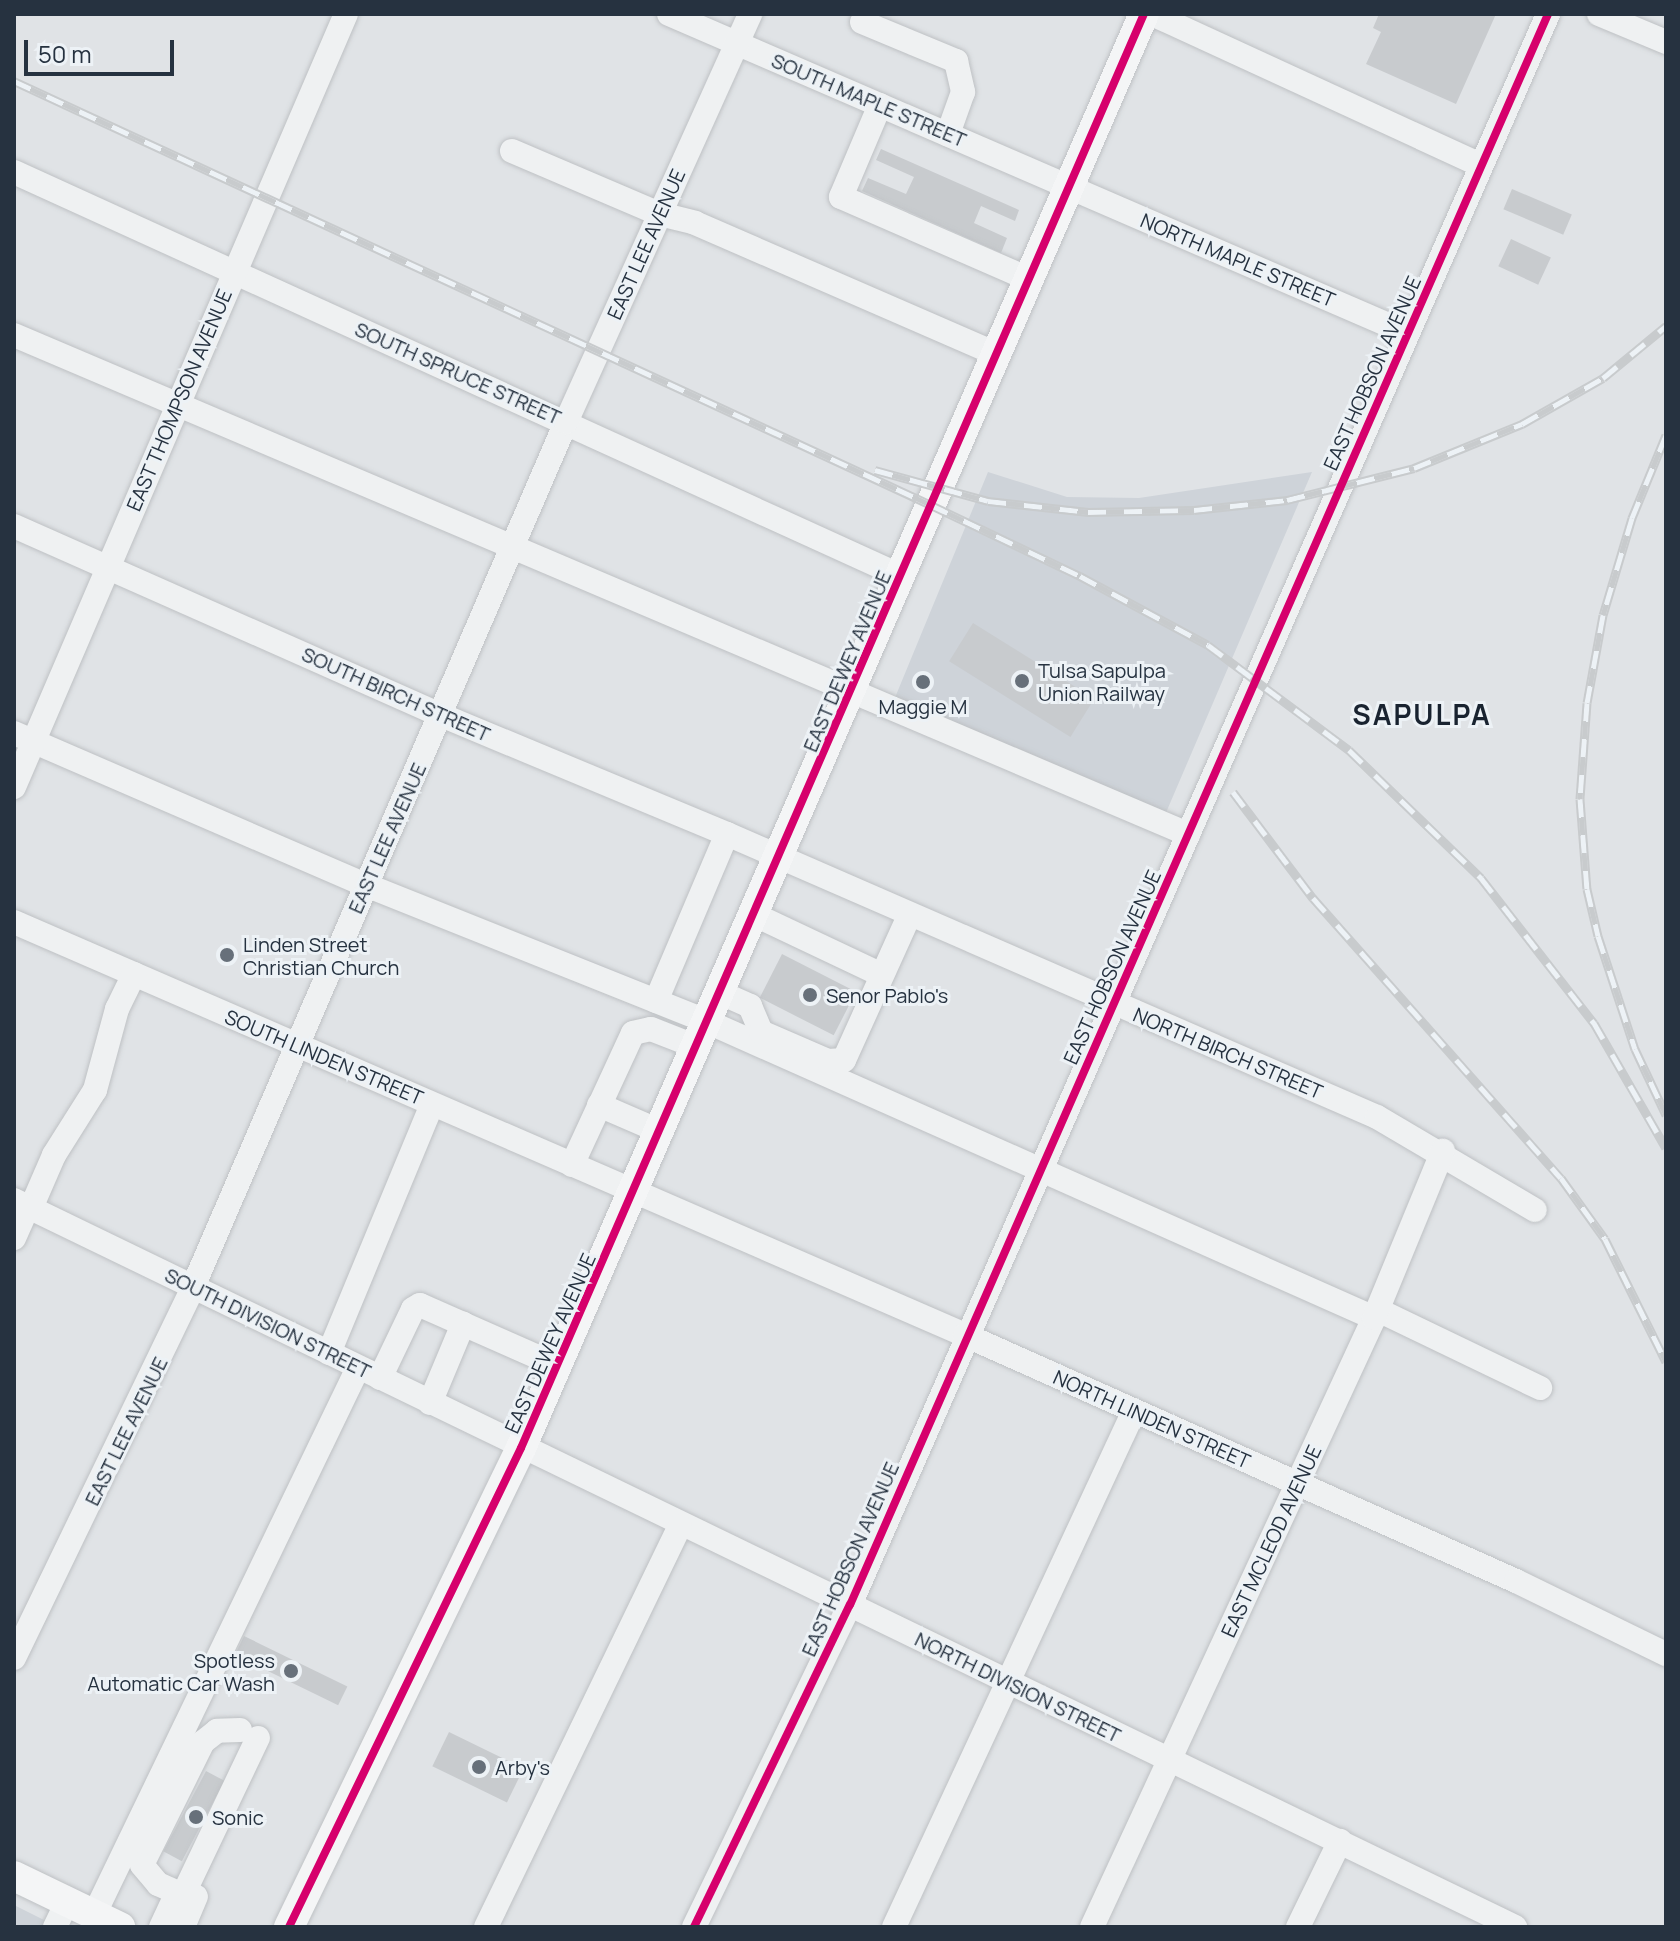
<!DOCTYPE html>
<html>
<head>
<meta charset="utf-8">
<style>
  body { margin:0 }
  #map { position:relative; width:1680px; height:1941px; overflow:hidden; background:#e0e3e6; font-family:Manrope,sans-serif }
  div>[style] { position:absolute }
  .built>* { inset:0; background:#ced3d9 }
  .building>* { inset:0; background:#c8cbce; transform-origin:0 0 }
  .roads { filter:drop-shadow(0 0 2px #bec1c4) drop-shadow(0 0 2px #bec1c4) }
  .minor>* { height:24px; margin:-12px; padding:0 12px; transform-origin:12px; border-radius:12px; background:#eff1f2 }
  .major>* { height:30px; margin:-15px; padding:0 15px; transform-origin:15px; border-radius:15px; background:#f4f5f6 }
  .rail>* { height:9px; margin-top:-4.5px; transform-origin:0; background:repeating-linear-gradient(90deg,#edf2f6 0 18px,#c8cbcd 0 36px); box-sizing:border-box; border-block:2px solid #c8cbcd }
  .cycleway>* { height:8px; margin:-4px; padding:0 4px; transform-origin:4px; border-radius:4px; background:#d6006c }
  .dots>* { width:22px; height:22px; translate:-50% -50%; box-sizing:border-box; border:4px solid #edf2f6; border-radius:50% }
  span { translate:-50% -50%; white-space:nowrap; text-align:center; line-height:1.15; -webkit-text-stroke:6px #edf2f6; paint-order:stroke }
  .street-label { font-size:20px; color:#263240 }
  .poi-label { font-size:20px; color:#263240 }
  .left { translate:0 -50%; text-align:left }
  .right { translate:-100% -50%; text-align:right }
  .district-label { font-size:28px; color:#192330; font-weight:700; letter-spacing:2px }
  .frame { position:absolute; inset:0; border:16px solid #263240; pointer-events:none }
  .scale { position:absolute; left:24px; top:40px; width:150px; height:36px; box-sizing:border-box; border:4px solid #263240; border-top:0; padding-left:10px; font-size:24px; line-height:28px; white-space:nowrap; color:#263240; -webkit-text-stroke:6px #edf2f6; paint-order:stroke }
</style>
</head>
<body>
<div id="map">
  <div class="built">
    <div style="clip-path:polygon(988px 472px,1067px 497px,1139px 498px,1312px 472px,1165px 815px,894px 700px)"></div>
    <div style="clip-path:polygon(14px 1905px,58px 1927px,14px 1927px)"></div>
  </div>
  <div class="building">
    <div style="clip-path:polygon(1379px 14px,1496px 14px,1456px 104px,1366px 64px,1381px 32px,1373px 28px)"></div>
    <div style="clip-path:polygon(881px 149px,1019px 210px,1015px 221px,981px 206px,974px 223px,1007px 238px,1001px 253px,862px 191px,868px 178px,906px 194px,914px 177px,876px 160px)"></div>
    <div style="left:1512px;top:189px;width:65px;height:22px;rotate:23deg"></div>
    <div style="left:1511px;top:239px;width:44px;height:30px;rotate:25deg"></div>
    <div style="left:973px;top:623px;width:143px;height:45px;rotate:32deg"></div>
    <div style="left:782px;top:954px;width:83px;height:49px;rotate:27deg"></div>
    <div style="left:244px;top:1636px;width:115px;height:21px;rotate:26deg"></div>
    <div style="left:449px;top:1732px;width:83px;height:38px;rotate:26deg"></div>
    <div style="left:206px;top:1771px;width:21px;height:91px;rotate:28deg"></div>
  </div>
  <div class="roads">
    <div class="minor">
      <div style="left:669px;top:14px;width:804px;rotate:23.38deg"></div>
      <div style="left:1152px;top:14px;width:362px;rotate:24.7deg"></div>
      <div style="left:1599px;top:14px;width:73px;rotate:22.7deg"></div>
      <div style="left:862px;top:22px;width:102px;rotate:22.5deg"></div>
      <div style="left:956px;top:61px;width:32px;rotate:77deg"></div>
      <div style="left:963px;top:92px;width:45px;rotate:109.7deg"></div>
      <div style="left:880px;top:105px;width:100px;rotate:113deg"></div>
      <div style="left:841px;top:197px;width:205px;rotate:23.6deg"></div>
      <div style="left:512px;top:151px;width:161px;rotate:23.1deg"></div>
      <div style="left:660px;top:214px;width:36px;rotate:14deg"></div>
      <div style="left:695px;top:223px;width:328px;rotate:23.5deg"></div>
      <div style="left:14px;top:172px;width:975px;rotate:24.49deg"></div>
      <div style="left:14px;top:335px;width:1276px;rotate:23.03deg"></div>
      <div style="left:14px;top:526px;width:467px;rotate:23.9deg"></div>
      <div style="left:441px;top:715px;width:310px;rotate:22.6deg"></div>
      <div style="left:727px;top:834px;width:709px;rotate:23.53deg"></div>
      <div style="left:1377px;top:1117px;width:183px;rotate:30.5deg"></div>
      <div style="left:14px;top:733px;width:383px;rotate:23.4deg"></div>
      <div style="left:366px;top:885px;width:368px;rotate:21.8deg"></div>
      <div style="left:708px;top:1022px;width:729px;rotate:23.96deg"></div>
      <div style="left:14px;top:787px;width:841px;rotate:-66.76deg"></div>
      <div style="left:755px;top:915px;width:140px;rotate:25.3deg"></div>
      <div style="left:14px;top:922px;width:1037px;rotate:23.47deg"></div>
      <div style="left:965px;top:1335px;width:603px;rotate:24.06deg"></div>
      <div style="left:1516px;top:1581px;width:167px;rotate:26deg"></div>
      <div style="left:721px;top:993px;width:32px;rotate:24deg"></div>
      <div style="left:750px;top:1006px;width:28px;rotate:67deg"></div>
      <div style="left:761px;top:1032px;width:73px;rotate:23.4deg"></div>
      <div style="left:828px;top:1061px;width:16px;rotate:-4deg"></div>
      <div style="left:844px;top:1060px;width:158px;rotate:-65.7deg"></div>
      <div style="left:656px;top:1001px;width:181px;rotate:-67deg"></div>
      <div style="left:599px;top:1105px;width:68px;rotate:23.5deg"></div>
      <div style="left:572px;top:1165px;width:145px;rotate:-65.2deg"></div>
      <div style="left:633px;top:1033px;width:18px;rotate:-13deg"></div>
      <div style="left:651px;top:1029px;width:49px;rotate:21.4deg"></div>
      <div style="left:14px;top:1200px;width:1668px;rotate:25.84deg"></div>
      <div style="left:31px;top:1208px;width:58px;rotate:-66.5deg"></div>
      <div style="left:54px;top:1155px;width:77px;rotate:-57.8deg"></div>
      <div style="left:95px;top:1090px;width:84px;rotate:-74.8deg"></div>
      <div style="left:117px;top:1009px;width:39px;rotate:-64deg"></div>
      <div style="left:14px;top:1238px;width:34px;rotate:-66deg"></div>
      <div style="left:1378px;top:1310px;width:180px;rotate:25.7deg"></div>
      <div style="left:329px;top:1353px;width:269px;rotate:-67.5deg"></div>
      <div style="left:380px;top:1378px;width:76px;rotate:-64.4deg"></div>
      <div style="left:413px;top:1309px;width:8px;rotate:-30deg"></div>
      <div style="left:420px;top:1305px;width:151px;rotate:23.8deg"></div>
      <div style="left:430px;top:1403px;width:86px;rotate:-67.3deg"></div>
      <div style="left:14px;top:1658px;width:412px;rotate:-64.2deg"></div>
      <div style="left:193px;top:1287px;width:942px;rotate:-66.67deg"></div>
      <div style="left:566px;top:422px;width:448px;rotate:-65.7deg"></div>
      <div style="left:240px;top:1730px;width:23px;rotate:178deg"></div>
      <div style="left:217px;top:1731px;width:18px;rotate:142deg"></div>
      <div style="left:203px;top:1742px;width:137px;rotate:116.4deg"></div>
      <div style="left:142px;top:1865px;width:25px;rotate:50deg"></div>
      <div style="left:158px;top:1884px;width:27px;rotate:24deg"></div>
      <div style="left:183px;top:1895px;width:174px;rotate:-64.5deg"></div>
      <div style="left:94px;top:1915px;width:607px;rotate:-64.24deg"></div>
      <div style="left:55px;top:1927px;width:28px;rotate:-64deg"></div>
      <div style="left:161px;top:1927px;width:38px;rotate:-65deg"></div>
      <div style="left:183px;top:1927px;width:33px;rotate:-67deg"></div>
      <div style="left:486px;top:1927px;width:445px;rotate:-64.2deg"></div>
      <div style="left:694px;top:1927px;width:358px;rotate:-64.2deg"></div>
      <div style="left:850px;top:1605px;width:1737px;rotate:-66.31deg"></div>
      <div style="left:894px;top:1927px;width:569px;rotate:-65.06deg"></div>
      <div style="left:1092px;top:1927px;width:671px;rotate:-65.15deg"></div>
      <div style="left:1374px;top:1318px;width:181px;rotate:-67.6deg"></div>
      <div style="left:1298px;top:1927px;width:96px;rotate:-64deg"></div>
    </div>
    <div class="major">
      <div style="left:14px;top:1876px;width:118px;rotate:25.7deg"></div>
      <div style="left:289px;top:1927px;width:532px;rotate:-64.16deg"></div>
      <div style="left:521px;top:1448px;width:1563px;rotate:-66.52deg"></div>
    </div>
  </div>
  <div class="rail">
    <div style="left:14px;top:81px;width:1010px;rotate:24.81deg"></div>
    <div style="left:931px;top:505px;width:165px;rotate:25.5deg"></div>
    <div style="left:1080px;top:576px;width:145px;rotate:28.3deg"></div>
    <div style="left:1208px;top:645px;width:176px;rotate:36.7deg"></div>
    <div style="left:1349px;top:750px;width:184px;rotate:44.1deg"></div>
    <div style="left:1481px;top:878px;width:184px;rotate:52.1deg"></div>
    <div style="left:1594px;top:1023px;width:144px;rotate:60.1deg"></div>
    <div style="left:1666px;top:435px;width:90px;rotate:112.3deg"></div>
    <div style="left:1632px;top:518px;width:101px;rotate:106.6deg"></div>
    <div style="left:1603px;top:615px;width:89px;rotate:100.3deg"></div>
    <div style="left:1587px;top:703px;width:96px;rotate:94.2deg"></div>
    <div style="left:1580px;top:799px;width:90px;rotate:85.6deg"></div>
    <div style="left:1587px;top:889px;width:48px;rotate:76.8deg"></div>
    <div style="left:1598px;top:936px;width:119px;rotate:71.9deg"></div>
    <div style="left:1635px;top:1049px;width:73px;rotate:64.8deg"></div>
    <div style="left:875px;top:470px;width:117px;rotate:15.3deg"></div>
    <div style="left:988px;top:501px;width:101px;rotate:6.3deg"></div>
    <div style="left:1088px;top:512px;width:106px;rotate:-1.1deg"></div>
    <div style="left:1194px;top:510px;width:94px;rotate:-6.1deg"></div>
    <div style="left:1287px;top:500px;width:131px;rotate:-14.1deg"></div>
    <div style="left:1414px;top:468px;width:117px;rotate:-22.2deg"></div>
    <div style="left:1522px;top:424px;width:93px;rotate:-29.6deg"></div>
    <div style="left:1603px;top:378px;width:82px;rotate:-39.5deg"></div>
    <div style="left:1233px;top:792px;width:133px;rotate:53deg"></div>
    <div style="left:1313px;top:898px;width:374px;rotate:48.5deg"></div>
    <div style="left:1561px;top:1178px;width:75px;rotate:54.2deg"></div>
    <div style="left:1605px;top:1239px;width:137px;rotate:63.6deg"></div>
  </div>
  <div class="cycleway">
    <div style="left:289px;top:1927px;width:532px;rotate:-64.16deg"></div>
    <div style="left:521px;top:1448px;width:1563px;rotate:-66.52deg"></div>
    <div style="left:694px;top:1927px;width:358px;rotate:-64.2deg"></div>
    <div style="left:850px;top:1605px;width:1737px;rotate:-66.31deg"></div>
  </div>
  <div class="dots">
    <div style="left:1022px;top:681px;background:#67707a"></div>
    <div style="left:923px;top:682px;background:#67707a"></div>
    <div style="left:227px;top:955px;background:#67707a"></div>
    <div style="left:810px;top:995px;background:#67707a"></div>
    <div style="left:291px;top:1671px;background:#67707a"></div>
    <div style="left:479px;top:1767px;background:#67707a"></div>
    <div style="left:196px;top:1817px;background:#67707a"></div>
  </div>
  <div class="street-label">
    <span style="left:869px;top:100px;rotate:23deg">SOUTH MAPLE STREET</span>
    <span style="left:646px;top:244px;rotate:-66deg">EAST LEE AVENUE</span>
    <span style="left:1238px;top:260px;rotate:23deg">NORTH MAPLE STREET</span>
    <span style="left:458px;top:373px;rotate:24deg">SOUTH SPRUCE STREET</span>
    <span style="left:1372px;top:373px;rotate:-66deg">EAST HOBSON AVENUE</span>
    <span style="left:179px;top:400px;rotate:-67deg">EAST THOMPSON AVENUE</span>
    <span style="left:847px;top:661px;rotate:-67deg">EAST DEWEY AVENUE</span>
    <span style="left:396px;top:694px;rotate:24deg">SOUTH BIRCH STREET</span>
    <span style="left:387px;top:838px;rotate:-66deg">EAST LEE AVENUE</span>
    <span style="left:1112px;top:967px;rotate:-66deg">EAST HOBSON AVENUE</span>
    <span style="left:1228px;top:1053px;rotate:23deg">NORTH BIRCH STREET</span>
    <span style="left:324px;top:1057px;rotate:23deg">SOUTH LINDEN STREET</span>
    <span style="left:268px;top:1323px;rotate:26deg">SOUTH DIVISION STREET</span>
    <span style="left:550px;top:1343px;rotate:-66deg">EAST DEWEY AVENUE</span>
    <span style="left:1152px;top:1419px;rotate:24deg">NORTH LINDEN STREET</span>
    <span style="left:126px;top:1431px;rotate:-64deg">EAST LEE AVENUE</span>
    <span style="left:1271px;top:1541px;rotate:-65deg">EAST MCLEOD AVENUE</span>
    <span style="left:850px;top:1559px;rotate:-66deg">EAST HOBSON AVENUE</span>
    <span style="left:1018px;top:1687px;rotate:26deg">NORTH DIVISION STREET</span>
  </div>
  <div class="poi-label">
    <span class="left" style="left:1038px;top:682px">Tulsa Sapulpa<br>Union Railway</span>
    <span style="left:923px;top:706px">Maggie M</span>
    <span class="left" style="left:243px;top:956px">Linden Street<br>Christian Church</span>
    <span class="left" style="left:826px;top:995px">Senor Pablo's</span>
    <span class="right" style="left:275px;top:1672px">Spotless<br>Automatic Car Wash</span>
    <span class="left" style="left:495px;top:1767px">Arby's</span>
    <span class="left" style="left:212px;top:1817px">Sonic</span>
  </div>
  <div class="district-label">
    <span style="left:1422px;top:714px">SAPULPA</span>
  </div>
  <div class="frame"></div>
  <div class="scale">50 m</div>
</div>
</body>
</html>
